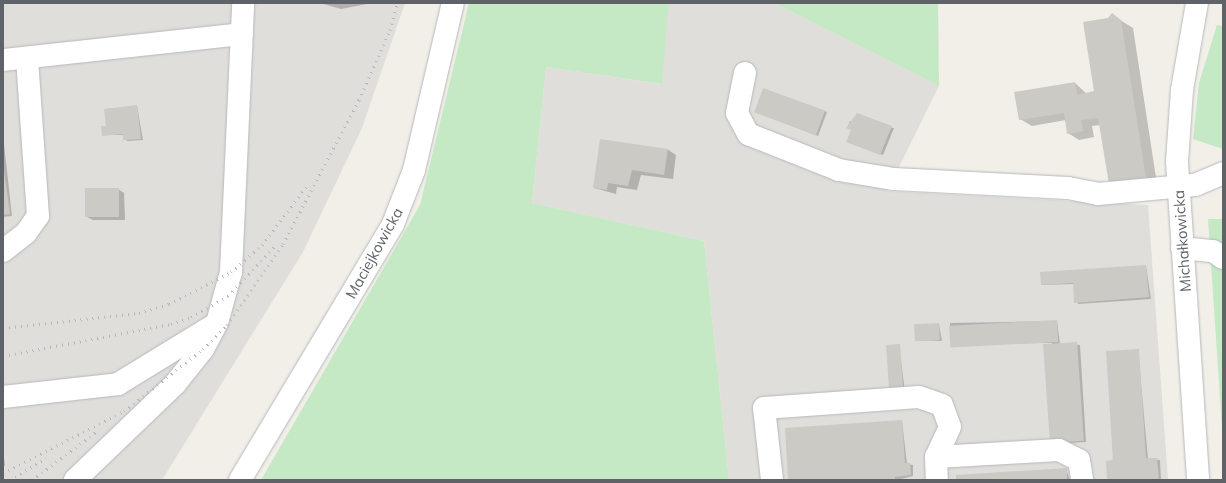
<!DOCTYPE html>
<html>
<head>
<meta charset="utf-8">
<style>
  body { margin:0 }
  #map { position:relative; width:1226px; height:483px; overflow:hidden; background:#f1efe8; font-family:Mulish,sans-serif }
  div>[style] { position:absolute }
  .industrial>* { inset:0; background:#e0deda }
  .green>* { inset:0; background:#c5e8c5 }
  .shadow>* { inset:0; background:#0003 }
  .building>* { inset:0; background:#cccac5; transform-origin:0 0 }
  .roads { filter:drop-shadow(0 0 1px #b5b8bc) drop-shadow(0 0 1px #b5b8bc) }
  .minor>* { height:22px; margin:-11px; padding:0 11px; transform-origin:11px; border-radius:11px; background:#fff }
  .rail>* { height:3px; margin-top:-1.5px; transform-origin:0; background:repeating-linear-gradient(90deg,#b6b7b8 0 1px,transparent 0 6px) }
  span { translate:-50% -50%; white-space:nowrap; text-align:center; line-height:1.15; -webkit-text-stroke:3.5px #fff; paint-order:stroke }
  .street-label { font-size:15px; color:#5f6368 }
  .frame { position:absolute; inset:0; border:4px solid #5f6368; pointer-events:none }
</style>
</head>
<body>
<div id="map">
  <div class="industrial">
    <div style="clip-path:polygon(3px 3px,405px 3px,362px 128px,303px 252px,162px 480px,3px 480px)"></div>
    <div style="clip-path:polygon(669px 3px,774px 3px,939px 86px,887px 191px,1148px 205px,1168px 480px,729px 480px,704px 241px,532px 203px,546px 67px,661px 84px)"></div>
  </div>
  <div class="green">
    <div style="clip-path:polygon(469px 3px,669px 3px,662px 84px,546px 67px,532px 203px,704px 241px,729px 480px,261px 480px,420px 205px)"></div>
    <div style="clip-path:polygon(774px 3px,938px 3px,939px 86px)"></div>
    <div style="clip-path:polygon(1223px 20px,1223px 149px,1193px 139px,1199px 83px,1217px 25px,1222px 26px)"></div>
    <div style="clip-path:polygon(1208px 219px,1223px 219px,1223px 443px)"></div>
  </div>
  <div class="shadow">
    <div style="clip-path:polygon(320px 3px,372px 3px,341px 9px)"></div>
    <div style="clip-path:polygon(1112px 15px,1133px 28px,1157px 184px,1121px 190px,1100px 125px,1092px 126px,1094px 137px,1079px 140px,1068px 133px,1066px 120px,1032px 126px,1020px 119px,1075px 83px,1087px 94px,1095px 92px)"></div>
    <div style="clip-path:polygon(137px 106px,143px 140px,127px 141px,124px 135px,102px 135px,107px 127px)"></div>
    <div style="clip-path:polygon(824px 111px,827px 112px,818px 136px,758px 113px)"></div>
    <div style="clip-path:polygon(850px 121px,894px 128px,883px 155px,850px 143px,852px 130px,847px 128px)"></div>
    <div style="clip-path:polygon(3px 135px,12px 216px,3px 217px)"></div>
    <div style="clip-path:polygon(667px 149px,676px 155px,673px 179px,641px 175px,637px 190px,617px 187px,616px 194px,594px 188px)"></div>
    <div style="clip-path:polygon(118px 189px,124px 193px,125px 220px,93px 220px,87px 217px)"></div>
    <div style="clip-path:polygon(1146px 266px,1151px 299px,1078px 304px,1074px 284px,1042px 285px,1041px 273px)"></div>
    <div style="clip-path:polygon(1057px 321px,1060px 344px,1080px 345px,1086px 442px,1053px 444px,1052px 343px,951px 344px,950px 323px)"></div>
    <div style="clip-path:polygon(939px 324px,942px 341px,916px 340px)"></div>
    <div style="clip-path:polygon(899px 345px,905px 392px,893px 393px)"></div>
    <div style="clip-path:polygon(1138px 350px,1148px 459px,1160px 460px,1161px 480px,1108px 480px)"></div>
    <div style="clip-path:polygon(902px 421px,907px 464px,913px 465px,913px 476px,897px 480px,789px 480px)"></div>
    <div style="clip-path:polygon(3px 450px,5px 466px,3px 466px)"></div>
    <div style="clip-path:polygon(1066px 469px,1070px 480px,957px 480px)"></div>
  </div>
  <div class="building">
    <div style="clip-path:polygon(1112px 13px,1121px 20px,1146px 178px,1109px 184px,1098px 118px,1081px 120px,1083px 131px,1067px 134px,1064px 113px,1019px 120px,1014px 92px,1075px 82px,1077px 95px,1094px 91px,1083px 22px,1108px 18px)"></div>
    <div style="left:763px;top:88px;width:66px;height:26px;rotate:20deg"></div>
    <div style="clip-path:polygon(137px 105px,141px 139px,123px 140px,123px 134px,102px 136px,101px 126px,106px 126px,104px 109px)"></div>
    <div style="clip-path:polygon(857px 113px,892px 126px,880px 155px,846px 142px,851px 130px,846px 128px)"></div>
    <div style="clip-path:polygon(600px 139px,668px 149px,664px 175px,632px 170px,628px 186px,608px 183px,607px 190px,593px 188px)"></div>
    <div style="clip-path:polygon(3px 163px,10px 214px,3px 215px)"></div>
    <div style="left:119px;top:188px;width:29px;height:34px;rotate:90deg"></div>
    <div style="clip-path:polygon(1146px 265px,1149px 297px,1074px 303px,1073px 283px,1041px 285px,1040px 272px)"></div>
    <div style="left:1057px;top:320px;width:22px;height:108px;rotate:87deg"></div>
    <div style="left:939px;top:323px;width:17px;height:25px;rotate:87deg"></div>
    <div style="left:1077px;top:342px;width:99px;height:34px;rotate:86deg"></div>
    <div style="left:900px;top:344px;width:46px;height:14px;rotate:86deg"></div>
    <div style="clip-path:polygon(1139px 349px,1146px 458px,1157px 458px,1159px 480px,1107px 480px,1106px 461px,1113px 460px,1106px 351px)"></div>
    <div style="clip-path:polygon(902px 420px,905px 463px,910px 463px,911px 475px,895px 477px,895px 480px,788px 480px,785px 428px)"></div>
    <div style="clip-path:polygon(1067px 468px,1067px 480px,956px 480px,956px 475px)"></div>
  </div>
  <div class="roads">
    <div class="minor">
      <div style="left:1197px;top:3px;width:88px;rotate:99.8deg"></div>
      <div style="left:1182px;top:90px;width:72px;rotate:94deg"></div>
      <div style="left:1177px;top:162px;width:319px;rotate:86.2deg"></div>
      <div style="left:3px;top:60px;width:240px;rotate:-6.2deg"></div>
      <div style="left:745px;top:73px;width:41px;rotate:101.3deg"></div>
      <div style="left:737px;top:113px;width:24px;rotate:62deg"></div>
      <div style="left:748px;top:134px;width:98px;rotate:21.6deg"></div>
      <div style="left:839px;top:170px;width:56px;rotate:9.3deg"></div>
      <div style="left:894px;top:179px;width:174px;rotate:3deg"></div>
      <div style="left:1068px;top:188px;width:31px;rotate:11deg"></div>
      <div style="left:1098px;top:194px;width:97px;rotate:-5.3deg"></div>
      <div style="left:1195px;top:185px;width:30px;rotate:-23deg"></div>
      <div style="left:1182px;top:248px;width:31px;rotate:6deg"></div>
      <div style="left:1213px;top:251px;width:12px;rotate:35deg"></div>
      <div style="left:3px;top:251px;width:29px;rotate:-38deg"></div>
      <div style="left:26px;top:233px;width:21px;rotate:-55deg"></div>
      <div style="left:38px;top:216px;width:158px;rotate:-94deg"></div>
      <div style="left:3px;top:397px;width:116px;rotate:-6.4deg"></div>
      <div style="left:118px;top:384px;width:115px;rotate:-31.5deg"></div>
      <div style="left:936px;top:457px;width:123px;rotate:-3.3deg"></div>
      <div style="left:1059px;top:450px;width:22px;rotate:27deg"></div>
      <div style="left:1079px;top:460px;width:20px;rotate:81deg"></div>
      <div style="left:75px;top:480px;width:139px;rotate:-43.8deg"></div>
      <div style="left:175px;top:384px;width:45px;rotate:-51.3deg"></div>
      <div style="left:203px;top:349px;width:30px;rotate:-62deg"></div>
      <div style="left:217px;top:323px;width:53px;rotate:-74.6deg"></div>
      <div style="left:231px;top:272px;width:269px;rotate:-87.4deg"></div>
      <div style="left:240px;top:480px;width:298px;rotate:-59.1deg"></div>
      <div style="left:393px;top:224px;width:58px;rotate:-68.7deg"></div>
      <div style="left:414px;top:170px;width:171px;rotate:-76.9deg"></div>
      <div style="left:772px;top:480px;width:72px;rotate:-96.3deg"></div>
      <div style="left:764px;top:408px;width:155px;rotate:-4.1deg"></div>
      <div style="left:919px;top:397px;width:24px;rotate:19deg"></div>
      <div style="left:942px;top:405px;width:23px;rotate:70deg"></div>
      <div style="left:950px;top:427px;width:33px;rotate:115deg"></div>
      <div style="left:936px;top:457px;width:23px;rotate:88deg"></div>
    </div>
  </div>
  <div class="rail">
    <div style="left:3px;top:328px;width:137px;rotate:-6.3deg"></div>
    <div style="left:139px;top:313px;width:31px;rotate:-17deg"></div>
    <div style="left:169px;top:304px;width:70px;rotate:-27.3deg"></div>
    <div style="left:231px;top:272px;width:41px;rotate:-41.1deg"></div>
    <div style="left:262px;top:245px;width:73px;rotate:-52.8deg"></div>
    <div style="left:3px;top:356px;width:171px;rotate:-10.8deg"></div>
    <div style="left:171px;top:324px;width:21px;rotate:-19deg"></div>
    <div style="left:191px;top:317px;width:43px;rotate:-29.6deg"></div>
    <div style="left:228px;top:296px;width:69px;rotate:-46.8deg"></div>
    <div style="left:3px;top:473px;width:136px;rotate:-27.1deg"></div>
    <div style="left:124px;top:411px;width:100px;rotate:-38.1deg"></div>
    <div style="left:203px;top:349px;width:34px;rotate:-45deg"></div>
    <div style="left:227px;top:325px;width:98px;rotate:-55.3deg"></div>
    <div style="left:283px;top:244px;width:163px;rotate:-62.2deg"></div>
    <div style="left:359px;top:100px;width:77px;rotate:-66.1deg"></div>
    <div style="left:390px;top:30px;width:28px;rotate:-75deg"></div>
    <div style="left:10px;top:480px;width:42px;rotate:-31.4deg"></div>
    <div style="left:32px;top:480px;width:80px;rotate:-36.9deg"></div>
  </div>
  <div class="street-label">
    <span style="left:1182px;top:241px;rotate:-94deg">Michałkowicka</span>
    <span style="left:374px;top:253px;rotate:-61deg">Maciejkowicka</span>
  </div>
  <div class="frame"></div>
</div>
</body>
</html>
